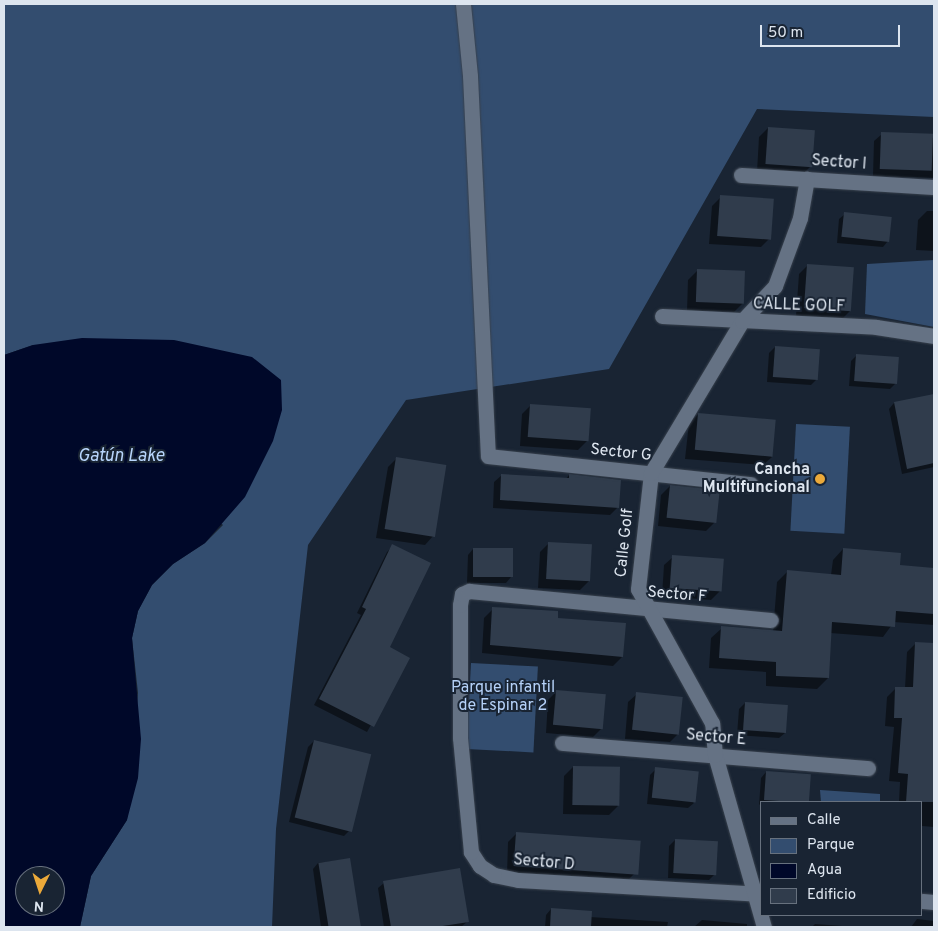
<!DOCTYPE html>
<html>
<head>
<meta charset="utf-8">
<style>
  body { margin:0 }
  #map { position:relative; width:938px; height:931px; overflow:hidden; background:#192433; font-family:Overpass,sans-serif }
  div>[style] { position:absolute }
  .green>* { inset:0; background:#334d6f; transform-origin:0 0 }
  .water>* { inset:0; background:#000829 }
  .shadow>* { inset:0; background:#0007 }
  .building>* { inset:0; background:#303c4c; transform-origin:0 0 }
  .roads { filter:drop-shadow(0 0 1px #38414d) drop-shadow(0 0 1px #38414d) }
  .minor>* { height:15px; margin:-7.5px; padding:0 7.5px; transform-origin:7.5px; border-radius:7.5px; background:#657284 }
  .dots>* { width:14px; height:14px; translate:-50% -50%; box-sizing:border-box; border:2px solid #192433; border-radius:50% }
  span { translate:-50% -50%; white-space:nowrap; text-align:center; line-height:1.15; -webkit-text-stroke:4px #192433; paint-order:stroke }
  .street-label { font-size:16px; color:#dde5ef }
  .poi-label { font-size:16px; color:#dde5ef; font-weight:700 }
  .right { translate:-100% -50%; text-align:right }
  .park-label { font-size:16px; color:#b5d1f8 }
  .water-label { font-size:18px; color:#b8d5fc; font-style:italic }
  .frame { position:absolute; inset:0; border:5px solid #dde5ef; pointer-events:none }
  .legend { position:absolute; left:760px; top:801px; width:162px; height:115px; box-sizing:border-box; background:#192433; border:1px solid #67717e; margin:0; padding:6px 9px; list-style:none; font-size:15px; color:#dde5ef }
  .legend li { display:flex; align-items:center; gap:10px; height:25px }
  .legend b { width:25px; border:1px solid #67717e }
  .north { position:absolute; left:15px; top:866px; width:50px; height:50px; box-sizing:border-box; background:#192433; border:1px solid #67717e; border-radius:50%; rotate:184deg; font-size:14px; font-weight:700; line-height:20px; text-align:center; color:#dde5ef }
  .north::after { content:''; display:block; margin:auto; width:18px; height:22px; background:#eba93a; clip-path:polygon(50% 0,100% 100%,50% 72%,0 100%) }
  .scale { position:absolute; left:760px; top:25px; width:140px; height:22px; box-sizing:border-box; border:2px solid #dde5ef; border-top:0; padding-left:6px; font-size:15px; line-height:18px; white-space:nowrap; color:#dde5ef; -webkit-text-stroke:4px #192433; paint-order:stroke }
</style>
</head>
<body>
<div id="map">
  <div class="green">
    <div style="clip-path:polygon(4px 4px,934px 4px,934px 117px,757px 109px,609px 369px,406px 400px,308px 545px,276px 829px,272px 927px,80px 927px,91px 876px,127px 820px,138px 693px,132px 638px,138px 611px,152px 585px,173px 564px,205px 543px,223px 525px,33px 345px,4px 355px)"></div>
    <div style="clip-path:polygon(934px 260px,934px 327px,865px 314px,867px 264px)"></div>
    <div style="left:796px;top:424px;width:54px;height:107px;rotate:3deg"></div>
    <div style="left:471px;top:663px;width:67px;height:86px;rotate:3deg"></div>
    <div style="clip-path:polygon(820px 790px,880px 794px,880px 802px,821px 802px)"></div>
  </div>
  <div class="water">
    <div style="clip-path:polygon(evenodd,82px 338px,174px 340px,252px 357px,281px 380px,282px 410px,273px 441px,245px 497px,205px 543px,173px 564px,152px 585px,138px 611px,132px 638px,141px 739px,138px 778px,127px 820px,91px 876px,80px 927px,4px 927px,4px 355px,33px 345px,82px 338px,25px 876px,55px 876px,55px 906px,25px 906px,25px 876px)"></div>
  </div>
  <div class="shadow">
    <div style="clip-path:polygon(768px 128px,811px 166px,802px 175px,757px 172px,759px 137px)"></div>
    <div style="clip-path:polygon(882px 134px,934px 138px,934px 178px,873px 176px,874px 141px)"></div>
    <div style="clip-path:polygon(721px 197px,770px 238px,761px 247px,709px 244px,712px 206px)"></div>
    <div style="clip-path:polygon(927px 211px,934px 211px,934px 251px,916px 250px,918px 220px)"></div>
    <div style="clip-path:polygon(845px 214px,888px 241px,883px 247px,837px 243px,839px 219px)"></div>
    <div style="clip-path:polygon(808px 265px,851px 310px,842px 319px,796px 316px,799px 274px)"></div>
    <div style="clip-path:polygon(697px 271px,743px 303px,734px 312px,687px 311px,688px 280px)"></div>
    <div style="clip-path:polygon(775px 347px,817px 379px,811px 385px,767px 382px,769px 353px)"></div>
    <div style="clip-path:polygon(857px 355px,896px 383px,890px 389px,849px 386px,851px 361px)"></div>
    <div style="clip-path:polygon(934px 395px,934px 467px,902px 474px,889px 409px,894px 403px)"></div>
    <div style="clip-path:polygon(531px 405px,587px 441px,578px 450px,520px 446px,522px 414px)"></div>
    <div style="clip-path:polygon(698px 414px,772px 457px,763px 465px,685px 459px,689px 423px)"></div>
    <div style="clip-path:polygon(397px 458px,433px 536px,425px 545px,376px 538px,388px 467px)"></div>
    <div style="clip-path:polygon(502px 475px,566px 479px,569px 475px,618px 507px,610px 515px,493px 508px,494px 482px)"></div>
    <div style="clip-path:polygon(670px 486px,715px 522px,706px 531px,658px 526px,661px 495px)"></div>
    <div style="clip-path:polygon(549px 543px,589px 581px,580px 590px,538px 588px,540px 552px)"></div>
    <div style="clip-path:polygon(393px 546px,388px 648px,408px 658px,367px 732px,314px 705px,361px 615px,357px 613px,387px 552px)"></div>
    <div style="clip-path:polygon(473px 549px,511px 577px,506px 583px,467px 583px,468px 555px)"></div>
    <div style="clip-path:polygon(843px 549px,898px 566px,934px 569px,934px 625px,894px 622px,883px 637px,830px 633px,828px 678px,817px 689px,766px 686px,766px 672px,709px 668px,711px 638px,722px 628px,773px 631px,777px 582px,788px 571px,831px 575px,833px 560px)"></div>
    <div style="clip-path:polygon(673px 557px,720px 591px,711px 600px,662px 596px,664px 565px)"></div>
    <div style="clip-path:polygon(493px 609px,622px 657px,613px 666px,482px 653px,484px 618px)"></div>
    <div style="clip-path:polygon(916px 643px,934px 644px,934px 827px,922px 826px,922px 802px,899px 802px,900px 782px,889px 781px,894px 727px,885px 726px,887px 697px,896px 688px,905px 688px,907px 652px)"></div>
    <div style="clip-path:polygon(557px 691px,602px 728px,593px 737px,546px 733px,548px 700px)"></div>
    <div style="clip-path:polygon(637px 694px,679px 733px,670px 742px,625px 739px,628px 702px)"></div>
    <div style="clip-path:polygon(745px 703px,785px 733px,779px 738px,737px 735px,739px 709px)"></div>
    <div style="clip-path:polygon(314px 741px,350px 830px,344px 836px,289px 822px,308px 747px)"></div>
    <div style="clip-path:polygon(573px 767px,618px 806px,609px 815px,563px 814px,564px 776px)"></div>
    <div style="clip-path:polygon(656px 769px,694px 803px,688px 808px,647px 804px,650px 775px)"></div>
    <div style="clip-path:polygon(766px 772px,809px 775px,808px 802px,762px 802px,759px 805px,761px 778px)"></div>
    <div style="clip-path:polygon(517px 833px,637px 871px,628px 880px,507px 874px,508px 842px)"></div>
    <div style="clip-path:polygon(675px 840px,715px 874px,709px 880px,668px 878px,669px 846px)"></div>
    <div style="clip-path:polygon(349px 859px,359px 927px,321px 927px,313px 869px,318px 863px)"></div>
    <div style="clip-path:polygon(384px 883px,468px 921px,461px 927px,384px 927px,378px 888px)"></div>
    <div style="clip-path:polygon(551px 909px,590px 917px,668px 922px,667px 927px,545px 927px,546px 915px)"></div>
    <div style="clip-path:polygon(917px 919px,934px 921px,934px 927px,911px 927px)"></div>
    <div style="clip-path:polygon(702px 920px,747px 924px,747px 927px,694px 927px)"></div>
    <div style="clip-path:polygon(815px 924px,856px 927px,812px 927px)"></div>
  </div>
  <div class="building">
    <div style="left:768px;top:127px;width:47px;height:37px;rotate:4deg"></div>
    <div style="left:881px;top:132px;width:52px;height:37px;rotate:2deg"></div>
    <div style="left:720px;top:195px;width:54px;height:41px;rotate:4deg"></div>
    <div style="left:844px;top:212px;width:48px;height:25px;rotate:6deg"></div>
    <div style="left:807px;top:264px;width:47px;height:44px;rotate:4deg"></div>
    <div style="left:697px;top:269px;width:48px;height:33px;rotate:2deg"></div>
    <div style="left:775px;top:346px;width:45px;height:31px;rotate:4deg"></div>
    <div style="left:856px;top:354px;width:43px;height:27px;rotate:4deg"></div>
    <div style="clip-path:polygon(934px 394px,934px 463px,907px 469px,894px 402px)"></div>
    <div style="left:530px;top:404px;width:61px;height:33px;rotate:4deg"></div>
    <div style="left:698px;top:413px;width:78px;height:37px;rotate:5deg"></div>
    <div style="left:396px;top:457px;width:51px;height:73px;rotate:9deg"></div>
    <div style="clip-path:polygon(501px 474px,569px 478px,569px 474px,621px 480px,619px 508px,500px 500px)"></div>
    <div style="left:670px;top:485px;width:50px;height:33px;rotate:6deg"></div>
    <div style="left:548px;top:542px;width:44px;height:37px;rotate:3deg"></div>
    <div style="clip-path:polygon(392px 544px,431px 563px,390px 647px,410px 658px,374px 727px,319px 699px,366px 609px,362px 607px)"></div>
    <div style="left:473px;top:548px;width:40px;height:29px"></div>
    <div style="clip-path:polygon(843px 548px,901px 553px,900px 565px,934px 568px,934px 614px,896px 611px,895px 627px,832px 622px,829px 678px,776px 676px,776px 662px,719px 658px,721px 626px,782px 631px,787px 570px,841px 575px)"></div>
    <div style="left:672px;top:555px;width:52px;height:33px;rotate:4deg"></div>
    <div style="clip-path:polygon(492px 607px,558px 611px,558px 618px,626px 623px,623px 657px,490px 645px)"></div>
    <div style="clip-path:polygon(915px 642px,934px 643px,934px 802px,906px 802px,908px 774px,898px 773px,902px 718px,894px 718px,895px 687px,913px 687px)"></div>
    <div style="left:556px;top:690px;width:50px;height:35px;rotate:5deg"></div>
    <div style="left:636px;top:692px;width:47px;height:38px;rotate:6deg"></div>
    <div style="left:745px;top:702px;width:43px;height:28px;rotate:4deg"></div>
    <div style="left:314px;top:740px;width:59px;height:80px;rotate:14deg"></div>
    <div style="left:573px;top:766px;width:47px;height:39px;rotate:1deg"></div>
    <div style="left:655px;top:767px;width:44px;height:31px;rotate:6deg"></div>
    <div style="left:766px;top:771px;width:45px;height:29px;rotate:4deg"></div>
    <div style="left:516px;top:832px;width:125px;height:34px;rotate:4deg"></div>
    <div style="left:675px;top:839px;width:43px;height:34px;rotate:3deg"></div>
    <div style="left:350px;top:858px;width:70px;height:32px;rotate:81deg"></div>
    <div style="clip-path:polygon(460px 868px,469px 922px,436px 927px,391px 927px,383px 881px)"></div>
    <div style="clip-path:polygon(551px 908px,592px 911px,591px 927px,550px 927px)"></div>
  </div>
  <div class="roads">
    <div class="minor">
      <div style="left:463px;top:4px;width:72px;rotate:84.4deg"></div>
      <div style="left:470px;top:76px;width:380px;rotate:87.3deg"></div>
      <div style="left:488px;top:456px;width:264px;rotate:6.1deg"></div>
      <div style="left:741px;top:175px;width:193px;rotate:3.6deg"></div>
      <div style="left:662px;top:316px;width:214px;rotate:2.9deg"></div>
      <div style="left:876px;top:327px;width:59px;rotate:8.8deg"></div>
      <div style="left:562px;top:743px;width:307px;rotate:4.7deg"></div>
      <div style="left:762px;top:894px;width:244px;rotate:-176.7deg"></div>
      <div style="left:518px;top:880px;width:25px;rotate:-168deg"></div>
      <div style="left:494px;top:875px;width:17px;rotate:-147deg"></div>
      <div style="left:480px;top:866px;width:17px;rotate:-123deg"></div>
      <div style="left:471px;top:852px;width:115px;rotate:-95.5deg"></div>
      <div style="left:460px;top:738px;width:133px;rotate:-90deg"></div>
      <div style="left:460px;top:605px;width:11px;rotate:-80deg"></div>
      <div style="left:462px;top:594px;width:8px;rotate:-23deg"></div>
      <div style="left:469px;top:591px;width:303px;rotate:5.5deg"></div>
      <div style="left:922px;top:901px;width:12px;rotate:5deg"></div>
      <div style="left:764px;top:927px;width:179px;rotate:-105.9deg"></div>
      <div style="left:715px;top:755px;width:32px;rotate:-95deg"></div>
      <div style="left:712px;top:723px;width:153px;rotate:-118.9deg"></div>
      <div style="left:638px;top:589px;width:117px;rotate:-83.6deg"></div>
      <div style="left:651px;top:473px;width:177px;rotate:-59.1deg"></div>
      <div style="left:742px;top:321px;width:48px;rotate:-46.7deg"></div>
      <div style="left:775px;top:286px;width:72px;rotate:-69.8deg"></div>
      <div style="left:800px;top:218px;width:40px;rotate:-80deg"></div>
    </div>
  </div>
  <div class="dots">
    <div style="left:820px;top:479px;background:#eba93a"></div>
  </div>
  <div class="street-label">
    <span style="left:839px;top:163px;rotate:4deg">Sector I</span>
    <span style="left:799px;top:306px;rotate:2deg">CALLE GOLF</span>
    <span style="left:621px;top:453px;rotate:6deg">Sector G</span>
    <span style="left:625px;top:543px;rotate:-84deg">Calle Golf</span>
    <span style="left:677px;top:595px;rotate:5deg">Sector F</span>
    <span style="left:716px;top:738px;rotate:5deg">Sector E</span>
    <span style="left:544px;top:863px;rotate:5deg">Sector D</span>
  </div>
  <div class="poi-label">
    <span class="right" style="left:810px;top:479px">Cancha<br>Multifuncional</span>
  </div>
  <div class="park-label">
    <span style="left:503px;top:697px">Parque infantil<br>de Espinar 2</span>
  </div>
  <div class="water-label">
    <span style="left:121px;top:457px">Gatún Lake</span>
  </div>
  <div class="frame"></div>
  <ul class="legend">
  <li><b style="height:6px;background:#657284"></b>Calle</li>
  <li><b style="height:14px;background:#334d6f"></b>Parque</li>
  <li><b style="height:14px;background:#000829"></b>Agua</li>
  <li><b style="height:14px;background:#303c4c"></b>Edificio</li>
  </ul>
  <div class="north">N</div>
  <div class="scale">50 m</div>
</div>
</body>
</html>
